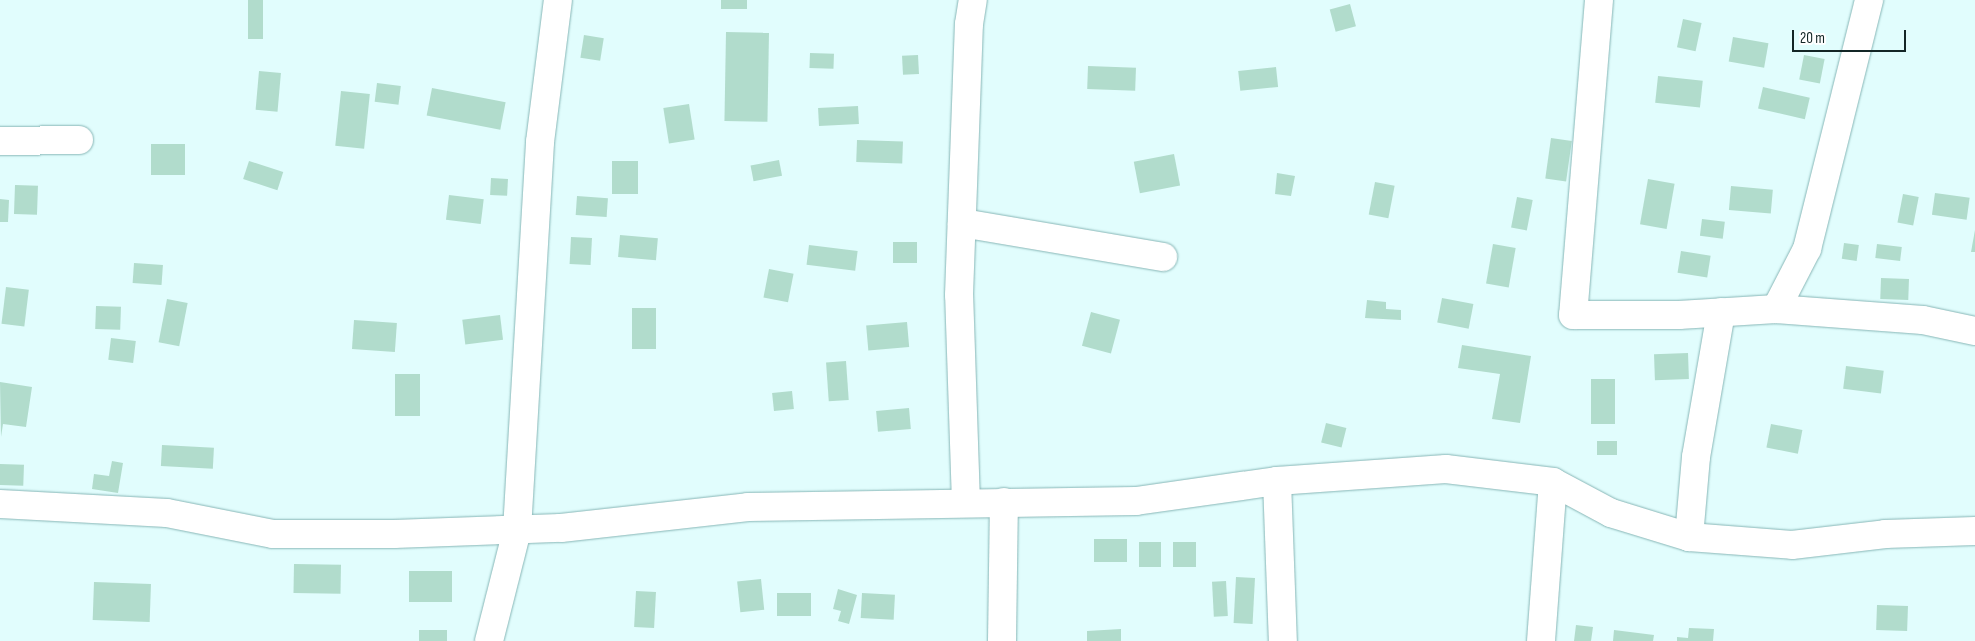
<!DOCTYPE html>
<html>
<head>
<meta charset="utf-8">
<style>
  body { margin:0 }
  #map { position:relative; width:1975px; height:641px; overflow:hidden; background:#e1fdfd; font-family:"Sofia Sans Condensed",sans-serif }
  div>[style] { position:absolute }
  .building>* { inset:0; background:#b1dccc; transform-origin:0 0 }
  .roads { filter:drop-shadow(0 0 1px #87b6b6) drop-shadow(0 0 1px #87b6b6) }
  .street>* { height:28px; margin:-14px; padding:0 14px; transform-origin:14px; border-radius:14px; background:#fff }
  span { translate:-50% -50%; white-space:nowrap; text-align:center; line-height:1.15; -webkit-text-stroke:4px #fff; paint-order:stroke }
  .scale { position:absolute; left:1792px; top:30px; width:114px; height:22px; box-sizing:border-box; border:2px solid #132626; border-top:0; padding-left:6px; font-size:15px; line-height:18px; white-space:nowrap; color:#132626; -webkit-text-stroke:4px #fff; paint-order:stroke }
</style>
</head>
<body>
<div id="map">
  <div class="building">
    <div style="left:248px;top:0;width:15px;height:39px"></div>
    <div style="left:721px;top:0;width:26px;height:9px"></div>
    <div style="left:1350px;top:4px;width:23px;height:21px;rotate:75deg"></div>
    <div style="left:1683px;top:19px;width:19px;height:29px;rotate:12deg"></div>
    <div style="left:726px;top:32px;width:43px;height:89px;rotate:1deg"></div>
    <div style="left:584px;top:35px;width:20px;height:23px;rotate:9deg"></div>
    <div style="left:1733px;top:37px;width:36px;height:25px;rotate:10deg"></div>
    <div style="left:810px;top:53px;width:24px;height:15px;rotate:2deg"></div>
    <div style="left:918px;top:55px;width:19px;height:16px;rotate:87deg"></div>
    <div style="left:1804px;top:55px;width:21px;height:25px;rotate:11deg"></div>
    <div style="left:1088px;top:66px;width:48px;height:23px;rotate:2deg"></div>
    <div style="left:1276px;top:67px;width:20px;height:38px;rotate:84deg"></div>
    <div style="left:259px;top:71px;width:22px;height:39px;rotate:5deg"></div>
    <div style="left:1658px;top:76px;width:45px;height:27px;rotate:6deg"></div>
    <div style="left:377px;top:83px;width:24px;height:19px;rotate:7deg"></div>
    <div style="left:1763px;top:87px;width:48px;height:22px;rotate:13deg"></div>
    <div style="left:432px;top:88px;width:75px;height:28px;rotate:11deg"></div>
    <div style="left:341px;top:91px;width:29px;height:55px;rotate:6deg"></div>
    <div style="left:689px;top:104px;width:36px;height:26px;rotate:81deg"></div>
    <div style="left:858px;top:106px;width:18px;height:40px;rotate:87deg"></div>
    <div style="left:1551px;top:138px;width:21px;height:41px;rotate:8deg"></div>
    <div style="left:857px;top:140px;width:46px;height:22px;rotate:2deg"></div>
    <div style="left:151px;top:144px;width:34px;height:31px"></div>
    <div style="left:1174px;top:154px;width:32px;height:41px;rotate:79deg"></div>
    <div style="left:779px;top:160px;width:16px;height:29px;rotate:79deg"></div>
    <div style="left:249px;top:161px;width:36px;height:19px;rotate:18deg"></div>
    <div style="left:612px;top:161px;width:26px;height:33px"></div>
    <div style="clip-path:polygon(1277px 173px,1295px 176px,1291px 196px,1275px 194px)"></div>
    <div style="left:491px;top:178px;width:17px;height:17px;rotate:3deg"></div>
    <div style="left:1648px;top:179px;width:27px;height:46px;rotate:10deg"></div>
    <div style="left:1375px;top:182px;width:20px;height:33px;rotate:11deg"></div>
    <div style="left:15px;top:185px;width:23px;height:29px;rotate:2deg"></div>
    <div style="left:1731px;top:186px;width:42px;height:24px;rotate:5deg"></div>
    <div style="left:1935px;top:193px;width:35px;height:22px;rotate:8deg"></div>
    <div style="left:1903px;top:194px;width:16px;height:29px;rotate:11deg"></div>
    <div style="left:449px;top:195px;width:35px;height:25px;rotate:7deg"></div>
    <div style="left:577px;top:196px;width:31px;height:19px;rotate:4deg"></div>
    <div style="left:1517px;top:197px;width:16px;height:31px;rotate:11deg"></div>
    <div style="clip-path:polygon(0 199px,9px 200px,8px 222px,0 222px)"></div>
    <div style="left:1702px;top:219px;width:23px;height:17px;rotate:7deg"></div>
    <div style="clip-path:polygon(1975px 230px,1975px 252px,1971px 252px)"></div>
    <div style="left:620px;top:235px;width:38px;height:22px;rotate:5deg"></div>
    <div style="left:571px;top:237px;width:21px;height:27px;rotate:3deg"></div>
    <div style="left:893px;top:242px;width:24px;height:21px"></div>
    <div style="left:1844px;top:243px;width:15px;height:16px;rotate:8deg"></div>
    <div style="left:1493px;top:244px;width:23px;height:40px;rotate:10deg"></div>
    <div style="left:1877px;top:244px;width:25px;height:14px;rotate:7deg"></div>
    <div style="left:809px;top:245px;width:49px;height:20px;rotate:7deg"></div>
    <div style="left:1681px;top:251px;width:30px;height:22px;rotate:9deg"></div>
    <div style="left:134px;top:263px;width:29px;height:20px;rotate:4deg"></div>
    <div style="left:769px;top:269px;width:25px;height:29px;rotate:11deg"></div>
    <div style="left:1881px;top:278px;width:28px;height:21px;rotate:2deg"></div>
    <div style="left:6px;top:287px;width:23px;height:37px;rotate:7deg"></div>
    <div style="left:1442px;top:298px;width:32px;height:25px;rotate:11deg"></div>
    <div style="left:167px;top:299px;width:21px;height:44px;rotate:11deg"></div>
    <div style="clip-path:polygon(1367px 300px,1386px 302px,1386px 309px,1401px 310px,1401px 320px,1365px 318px)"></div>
    <div style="left:96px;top:306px;width:25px;height:23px;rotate:2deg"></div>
    <div style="left:632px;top:308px;width:24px;height:41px"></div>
    <div style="left:1091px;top:312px;width:30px;height:35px;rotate:15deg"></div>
    <div style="left:500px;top:315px;width:25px;height:38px;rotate:83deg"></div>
    <div style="left:354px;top:320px;width:43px;height:29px;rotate:4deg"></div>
    <div style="left:907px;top:322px;width:25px;height:41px;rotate:85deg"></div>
    <div style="left:111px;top:338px;width:25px;height:22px;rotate:7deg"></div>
    <div style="clip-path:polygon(1462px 345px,1531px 356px,1520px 423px,1492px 419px,1500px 374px,1458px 368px)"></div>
    <div style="left:1688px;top:353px;width:26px;height:34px;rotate:88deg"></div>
    <div style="left:846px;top:361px;width:39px;height:20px;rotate:86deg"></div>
    <div style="left:1846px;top:366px;width:38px;height:23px;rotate:7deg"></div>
    <div style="left:395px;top:374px;width:25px;height:42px"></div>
    <div style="left:1591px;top:379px;width:24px;height:45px"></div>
    <div style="clip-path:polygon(0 382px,32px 387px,26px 427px,3px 424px,1px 437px)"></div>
    <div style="left:792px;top:391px;width:18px;height:20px;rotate:84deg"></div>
    <div style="left:909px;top:408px;width:21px;height:33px;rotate:85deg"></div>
    <div style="left:1326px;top:423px;width:21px;height:20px;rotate:14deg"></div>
    <div style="left:1771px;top:424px;width:32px;height:24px;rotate:11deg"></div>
    <div style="left:1597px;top:441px;width:20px;height:14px"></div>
    <div style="left:162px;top:445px;width:52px;height:21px;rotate:3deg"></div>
    <div style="clip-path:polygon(112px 461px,123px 463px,118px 493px,92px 489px,94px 474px,109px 476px)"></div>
    <div style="left:0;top:464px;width:24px;height:21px;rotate:2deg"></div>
    <div style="left:1094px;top:539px;width:33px;height:23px"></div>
    <div style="left:1139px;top:542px;width:22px;height:25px"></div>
    <div style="left:1173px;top:542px;width:23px;height:25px"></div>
    <div style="left:294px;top:564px;width:47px;height:29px;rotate:1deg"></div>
    <div style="left:409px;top:571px;width:43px;height:31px"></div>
    <div style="left:1236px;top:577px;width:19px;height:46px;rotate:3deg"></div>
    <div style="left:761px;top:579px;width:31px;height:24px;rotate:84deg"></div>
    <div style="left:1226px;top:581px;width:35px;height:14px;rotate:87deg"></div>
    <div style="left:94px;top:582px;width:57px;height:38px;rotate:2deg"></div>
    <div style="clip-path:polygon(838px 589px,857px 595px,849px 624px,838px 621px,841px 611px,833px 609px)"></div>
    <div style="left:636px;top:591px;width:20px;height:36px;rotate:3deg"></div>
    <div style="left:777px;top:593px;width:34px;height:23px"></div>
    <div style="left:862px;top:593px;width:33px;height:25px;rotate:3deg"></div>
    <div style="left:1877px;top:605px;width:31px;height:25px;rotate:2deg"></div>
    <div style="clip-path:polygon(1576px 625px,1593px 627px,1591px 641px,1574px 641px)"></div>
    <div style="clip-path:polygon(1689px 628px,1714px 629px,1713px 641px,1677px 641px,1677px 637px,1688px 638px)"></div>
    <div style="clip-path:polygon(1121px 629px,1121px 641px,1087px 641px,1087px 631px)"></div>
    <div style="left:447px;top:630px;width:11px;height:28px;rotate:90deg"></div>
    <div style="clip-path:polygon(1614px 630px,1654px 635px,1653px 641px,1613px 641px)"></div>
  </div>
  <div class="roads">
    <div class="street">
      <div style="left:1599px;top:0;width:316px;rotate:94.7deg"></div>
      <div style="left:1573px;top:315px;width:106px"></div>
      <div style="left:1679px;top:315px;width:97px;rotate:-3.5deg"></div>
      <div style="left:1776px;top:309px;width:147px;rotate:4.3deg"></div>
      <div style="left:1923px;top:320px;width:53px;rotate:11.9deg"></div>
      <div style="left:0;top:141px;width:79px;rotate:-0.7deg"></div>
      <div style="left:962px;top:223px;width:204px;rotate:9.6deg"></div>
      <div style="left:1776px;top:309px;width:68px;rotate:-62.7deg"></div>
      <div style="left:1807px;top:249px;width:257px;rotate:-76deg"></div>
      <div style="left:1277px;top:481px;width:160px;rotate:87.9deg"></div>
      <div style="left:966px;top:503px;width:208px;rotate:-91.9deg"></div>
      <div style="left:959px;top:295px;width:271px;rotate:-87.9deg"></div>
      <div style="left:969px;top:24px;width:24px;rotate:-81deg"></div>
      <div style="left:0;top:504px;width:167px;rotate:3.1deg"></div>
      <div style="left:167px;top:513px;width:108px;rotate:11.2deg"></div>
      <div style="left:273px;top:534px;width:121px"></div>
      <div style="left:394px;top:534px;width:167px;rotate:-2.1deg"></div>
      <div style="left:561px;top:528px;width:188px;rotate:-6.4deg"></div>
      <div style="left:748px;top:507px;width:388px;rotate:-0.9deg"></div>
      <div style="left:1136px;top:501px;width:142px;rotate:-8.1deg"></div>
      <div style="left:1277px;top:481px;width:169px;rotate:-4.1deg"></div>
      <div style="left:1446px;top:469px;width:108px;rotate:6.9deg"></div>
      <div style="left:1553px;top:482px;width:66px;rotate:28.1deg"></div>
      <div style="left:1611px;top:513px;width:82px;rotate:17.1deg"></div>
      <div style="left:1689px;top:537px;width:103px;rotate:4.4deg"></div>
      <div style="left:1792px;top:545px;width:94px;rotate:-6.7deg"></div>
      <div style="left:1885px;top:534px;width:90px;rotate:-1.9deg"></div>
      <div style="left:1689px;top:537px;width:80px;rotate:-85deg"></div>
      <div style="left:1696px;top:457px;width:147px;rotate:-80.2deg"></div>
      <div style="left:489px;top:641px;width:114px;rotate:-75.8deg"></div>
      <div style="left:517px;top:530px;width:389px;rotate:-86.6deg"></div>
      <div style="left:540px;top:142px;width:143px;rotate:-82.8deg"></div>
      <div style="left:1002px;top:641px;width:139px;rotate:-89.2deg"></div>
      <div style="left:1541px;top:641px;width:159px;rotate:-85.7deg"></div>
    </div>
  </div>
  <div class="scale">20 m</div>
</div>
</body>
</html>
